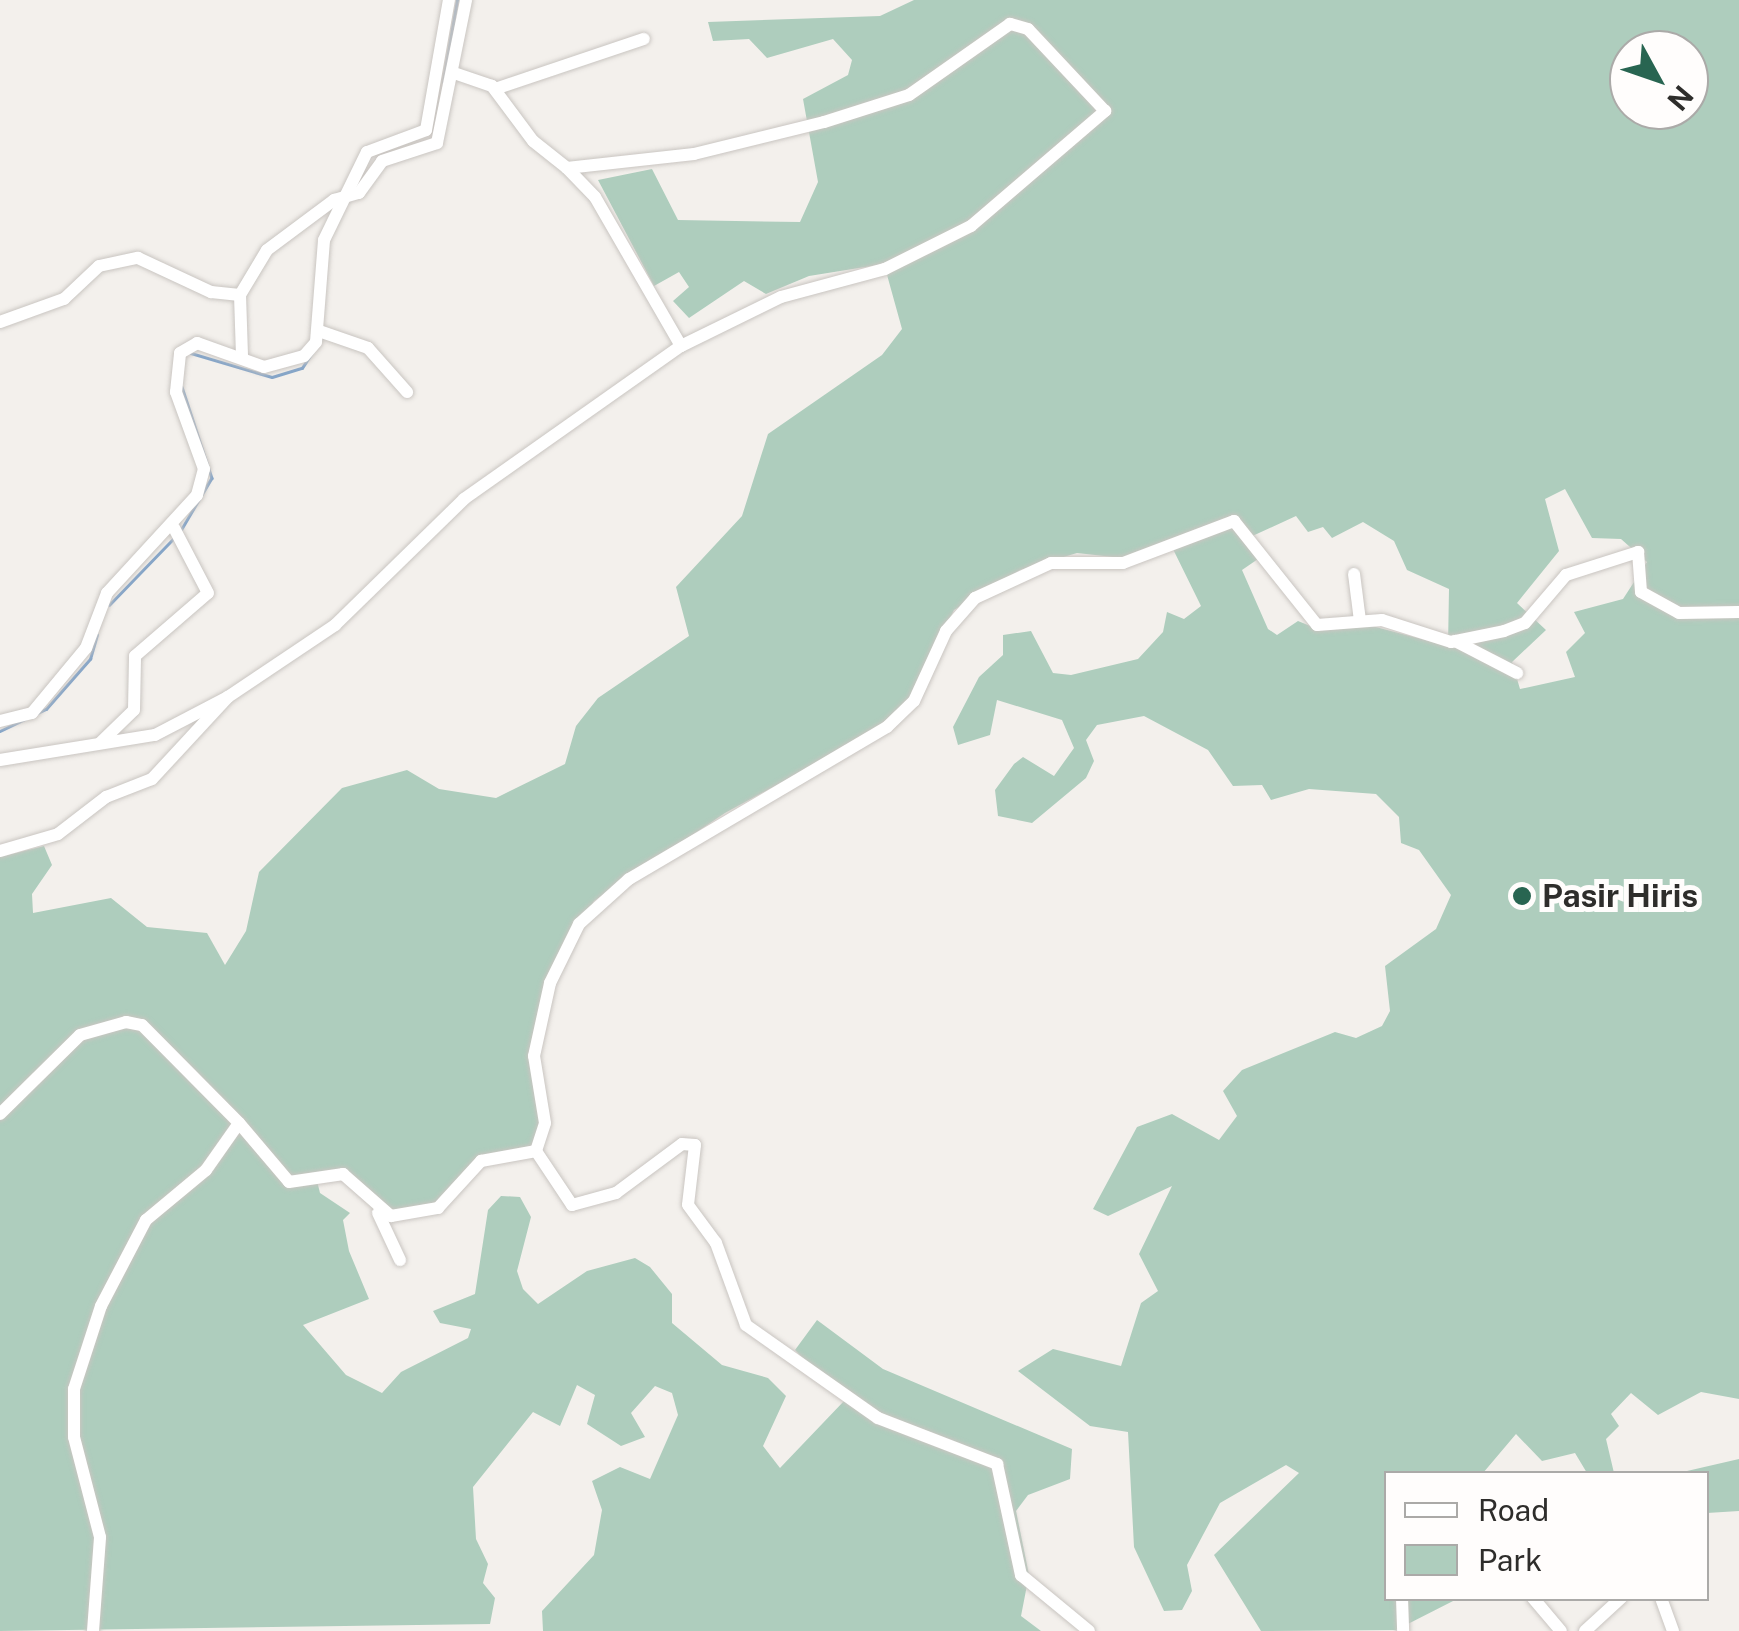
<!DOCTYPE html>
<html>
<head>
<meta charset="utf-8">
<style>
  body { margin:0 }
  #map { position:relative; width:1739px; height:1631px; overflow:hidden; background:#f3f0ec; font-family:"Public Sans",sans-serif }
  div>[style] { position:absolute }
  .green>* { inset:0; background:#aecdbd }
  .stream>* { height:2.5px; margin:-1.25px; padding:0 1.25px; transform-origin:1.25px; border-radius:1.25px; background:#85a5c8 }
  .roads { filter:drop-shadow(0 0 2px #c9c5c1) drop-shadow(0 0 2px #c9c5c1) }
  .minor>* { height:12px; margin:-6px; padding:0 6px; transform-origin:6px; border-radius:6px; background:#fff }
  .dots>* { width:28px; height:28px; translate:-50% -50%; box-sizing:border-box; border:5px solid #fffdfc; border-radius:50% }
  span { translate:-50% -50%; white-space:nowrap; text-align:center; line-height:1.15; -webkit-text-stroke:10px #fffdfc; paint-order:stroke }
  .poi-label { font-size:32px; color:#2e2d2b; font-weight:700 }
  .left { translate:0 -50%; text-align:left }
  .legend { position:absolute; left:1384px; top:1471px; width:325px; height:130px; box-sizing:border-box; background:#fffdfc; border:2px solid #abaaa8; margin:0; padding:12px 18px; list-style:none; font-size:30px; color:#2e2d2b }
  .legend li { display:flex; align-items:center; gap:20px; height:50px }
  .legend b { width:50px; border:2px solid #abaaa8 }
  .north { position:absolute; left:1609px; top:30px; width:100px; height:100px; box-sizing:border-box; background:#fffdfc; border:2px solid #abaaa8; border-radius:50%; rotate:130deg; font-size:28px; font-weight:700; line-height:40px; text-align:center; color:#2e2d2b }
  .north::after { content:''; display:block; margin:auto; width:35px; height:45px; background:#286551; clip-path:polygon(50% 0,100% 100%,50% 72%,0 100%) }
</style>
</head>
<body>
<div id="map">
  <div class="green">
    <div style="clip-path:polygon(evenodd,914px 0,1739px 0,1739px 1399px,1701px 1392px,1658px 1415px,1631px 1393px,1611px 1414px,1619px 1426px,1606px 1439px,1614px 1473px,1587px 1473px,1575px 1453px,1542px 1461px,1516px 1434px,1483px 1473px,1386px 1474px,1386px 1598px,1457px 1599px,1396px 1630px,1261px 1631px,1214px 1555px,1299px 1473px,1286px 1465px,1220px 1503px,1187px 1565px,1192px 1591px,1182px 1610px,1164px 1611px,1134px 1547px,1128px 1432px,1090px 1426px,1018px 1371px,1053px 1349px,1121px 1366px,1141px 1303px,1158px 1291px,1139px 1254px,1172px 1186px,1108px 1216px,1093px 1209px,1137px 1127px,1172px 1114px,1219px 1140px,1237px 1116px,1223px 1091px,1242px 1070px,1335px 1032px,1356px 1038px,1382px 1026px,1390px 1011px,1385px 966px,1436px 929px,1451px 895px,1419px 850px,1401px 843px,1399px 817px,1376px 794px,1309px 789px,1271px 800px,1262px 785px,1233px 786px,1208px 750px,1144px 716px,1097px 725px,1086px 740px,1094px 761px,1086px 778px,1032px 823px,998px 816px,995px 790px,1014px 764px,1023px 757px,1054px 776px,1074px 748px,1062px 720px,997px 700px,990px 735px,958px 745px,953px 727px,979px 677px,1003px 655px,1003px 635px,1031px 631px,1053px 673px,1071px 675px,1138px 659px,1163px 632px,1167px 612px,1184px 619px,1201px 606px,1169px 541px,1122px 558px,1077px 553px,1020px 570px,954px 610px,910px 698px,869px 735px,725px 813px,594px 901px,545px 981px,529px 1056px,540px 1123px,533px 1148px,479px 1157px,436px 1203px,391px 1211px,362px 1184px,315px 1173px,320px 1193px,350px 1213px,343px 1220px,349px 1251px,369px 1299px,303px 1325px,346px 1375px,382px 1393px,401px 1372px,468px 1338px,471px 1329px,440px 1323px,433px 1311px,475px 1294px,488px 1210px,501px 1196px,520px 1197px,531px 1217px,517px 1271px,523px 1289px,538px 1304px,587px 1271px,635px 1258px,650px 1267px,672px 1294px,672px 1323px,722px 1365px,768px 1378px,786px 1396px,763px 1446px,780px 1468px,844px 1401px,795px 1350px,817px 1320px,883px 1369px,1072px 1449px,1070px 1479px,1028px 1495px,1016px 1511px,1029px 1575px,1021px 1616px,1041px 1631px,543px 1631px,542px 1611px,594px 1555px,602px 1510px,592px 1481px,620px 1467px,650px 1479px,678px 1415px,672px 1393px,655px 1386px,631px 1413px,645px 1437px,621px 1446px,587px 1424px,595px 1395px,577px 1385px,560px 1426px,533px 1412px,473px 1487px,476px 1539px,488px 1564px,483px 1583px,495px 1598px,490px 1624px,0 1631px,0 857px,44px 846px,52px 865px,32px 894px,33px 913px,111px 898px,147px 927px,207px 933px,225px 965px,246px 931px,259px 872px,342px 788px,407px 770px,439px 789px,496px 798px,565px 764px,576px 726px,598px 698px,689px 636px,676px 587px,742px 516px,768px 434px,882px 355px,902px 329px,884px 264px,809px 276px,766px 294px,744px 281px,689px 318px,673px 301px,689px 287px,679px 272px,654px 286px,598px 180px,652px 169px,678px 220px,800px 222px,818px 182px,803px 99px,848px 75px,852px 60px,833px 39px,767px 58px,749px 39px,713px 41px,708px 22px,880px 16px,914px 0,1629px 50px,1689px 50px,1689px 110px,1629px 110px,1629px 50px,914px 0,1565px 489px,1592px 538px,1621px 539px,1647px 562px,1623px 599px,1574px 612px,1585px 633px,1566px 652px,1575px 677px,1520px 689px,1512px 662px,1546px 630px,1517px 603px,1559px 551px,1545px 499px,1565px 489px,914px 0,1296px 516px,1308px 532px,1323px 527px,1332px 538px,1363px 522px,1394px 541px,1407px 570px,1449px 589px,1448px 646px,1372px 626px,1320px 630px,1298px 621px,1277px 635px,1268px 629px,1242px 570px,1258px 559px,1248px 538px,1296px 516px)"></div>
    <div style="clip-path:polygon(1739px 1459px,1739px 1511px,1707px 1513px,1706px 1474px,1687px 1471px)"></div>
  </div>
  <div class="stream">
    <div style="left:443px;top:82px;width:83px;rotate:-80.3deg"></div>
    <div style="left:191px;top:353px;width:84px;rotate:16.5deg"></div>
    <div style="left:272px;top:377px;width:31px;rotate:-17deg"></div>
    <div style="left:302px;top:368px;width:38px;rotate:-57deg"></div>
    <div style="left:182px;top:387px;width:96px;rotate:71.8deg"></div>
    <div style="left:212px;top:478px;width:59px;rotate:120.5deg"></div>
    <div style="left:109px;top:605px;width:92px;rotate:-45.9deg"></div>
    <div style="left:0;top:731px;width:51px;rotate:-25.6deg"></div>
    <div style="left:46px;top:709px;width:67px;rotate:-48.7deg"></div>
    <div style="left:90px;top:659px;width:25px;rotate:-74deg"></div>
  </div>
  <div class="roads">
    <div class="minor">
      <div style="left:495px;top:89px;width:157px;rotate:-18.6deg"></div>
      <div style="left:567px;top:168px;width:40px;rotate:46deg"></div>
      <div style="left:595px;top:197px;width:172px;rotate:60deg"></div>
      <div style="left:240px;top:295px;width:61px;rotate:88.1deg"></div>
      <div style="left:0;top:322px;width:68px;rotate:-19.8deg"></div>
      <div style="left:64px;top:299px;width:48px;rotate:-43.3deg"></div>
      <div style="left:99px;top:266px;width:40px;rotate:-12deg"></div>
      <div style="left:138px;top:258px;width:81px;rotate:25deg"></div>
      <div style="left:211px;top:292px;width:29px;rotate:6deg"></div>
      <div style="left:240px;top:295px;width:52px;rotate:-59deg"></div>
      <div style="left:267px;top:250px;width:84px;rotate:-36.7deg"></div>
      <div style="left:334px;top:200px;width:26px;rotate:-16deg"></div>
      <div style="left:359px;top:193px;width:39px;rotate:-54deg"></div>
      <div style="left:382px;top:161px;width:58px;rotate:-18.1deg"></div>
      <div style="left:437px;top:143px;width:146px;rotate:-78.5deg"></div>
      <div style="left:319px;top:331px;width:52px;rotate:19.1deg"></div>
      <div style="left:368px;top:348px;width:59px;rotate:48.4deg"></div>
      <div style="left:1354px;top:574px;width:47px;rotate:82.7deg"></div>
      <div style="left:1455px;top:641px;width:70px;rotate:27.3deg"></div>
      <div style="left:0;top:721px;width:33px;rotate:-14deg"></div>
      <div style="left:32px;top:713px;width:85px;rotate:-50.3deg"></div>
      <div style="left:86px;top:648px;width:59px;rotate:-69.1deg"></div>
      <div style="left:107px;top:593px;width:133px;rotate:-47.4deg"></div>
      <div style="left:197px;top:495px;width:27px;rotate:-75deg"></div>
      <div style="left:204px;top:469px;width:82px;rotate:-110deg"></div>
      <div style="left:176px;top:392px;width:39px;rotate:-84deg"></div>
      <div style="left:180px;top:353px;width:20px;rotate:-30deg"></div>
      <div style="left:197px;top:343px;width:71px;rotate:19.7deg"></div>
      <div style="left:264px;top:367px;width:41px;rotate:-15.4deg"></div>
      <div style="left:304px;top:356px;width:18px;rotate:-49deg"></div>
      <div style="left:316px;top:342px;width:102px;rotate:-85.5deg"></div>
      <div style="left:324px;top:240px;width:98px;rotate:-64deg"></div>
      <div style="left:367px;top:152px;width:63px;rotate:-20.4deg"></div>
      <div style="left:426px;top:130px;width:132px;rotate:-80deg"></div>
      <div style="left:100px;top:743px;width:47px;rotate:-44.1deg"></div>
      <div style="left:134px;top:710px;width:54px;rotate:-88.9deg"></div>
      <div style="left:135px;top:656px;width:96px;rotate:-40.8deg"></div>
      <div style="left:208px;top:593px;width:73px;rotate:-117.6deg"></div>
      <div style="left:0;top:760px;width:157px;rotate:-9.2deg"></div>
      <div style="left:155px;top:735px;width:82px;rotate:-27.5deg"></div>
      <div style="left:0;top:851px;width:60px;rotate:-16.3deg"></div>
      <div style="left:58px;top:834px;width:61px;rotate:-37.6deg"></div>
      <div style="left:106px;top:797px;width:49px;rotate:-21.4deg"></div>
      <div style="left:152px;top:779px;width:112px;rotate:-47.2deg"></div>
      <div style="left:228px;top:697px;width:129px;rotate:-33.9deg"></div>
      <div style="left:335px;top:625px;width:180px;rotate:-44.3deg"></div>
      <div style="left:464px;top:499px;width:266px;rotate:-35.2deg"></div>
      <div style="left:681px;top:346px;width:111px;rotate:-26.1deg"></div>
      <div style="left:781px;top:297px;width:108px;rotate:-15.1deg"></div>
      <div style="left:885px;top:269px;width:96px;rotate:-26.6deg"></div>
      <div style="left:971px;top:226px;width:177px;rotate:-40.6deg"></div>
      <div style="left:1105px;top:111px;width:112px;rotate:-133.2deg"></div>
      <div style="left:1028px;top:29px;width:19px;rotate:-164deg"></div>
      <div style="left:1010px;top:24px;width:123px;rotate:144.9deg"></div>
      <div style="left:909px;top:95px;width:89px;rotate:162.4deg"></div>
      <div style="left:824px;top:122px;width:134px;rotate:166.2deg"></div>
      <div style="left:694px;top:154px;width:128px;rotate:173.7deg"></div>
      <div style="left:567px;top:168px;width:43px;rotate:-141.5deg"></div>
      <div style="left:533px;top:141px;width:69px;rotate:-126.7deg"></div>
      <div style="left:492px;top:86px;width:39px;rotate:-161deg"></div>
      <div style="left:0;top:1114px;width:112px;rotate:-44.6deg"></div>
      <div style="left:80px;top:1035px;width:48px;rotate:-15.8deg"></div>
      <div style="left:126px;top:1022px;width:16px;rotate:11deg"></div>
      <div style="left:142px;top:1025px;width:138px;rotate:45.3deg"></div>
      <div style="left:536px;top:1151px;width:65px;rotate:56.3deg"></div>
      <div style="left:572px;top:1205px;width:46px;rotate:-15.3deg"></div>
      <div style="left:616px;top:1193px;width:82px;rotate:-36.6deg"></div>
      <div style="left:682px;top:1144px;width:13px;rotate:4deg"></div>
      <div style="left:695px;top:1145px;width:60px;rotate:96.7deg"></div>
      <div style="left:688px;top:1205px;width:47px;rotate:53.6deg"></div>
      <div style="left:716px;top:1243px;width:87px;rotate:69.9deg"></div>
      <div style="left:746px;top:1325px;width:161px;rotate:35.2deg"></div>
      <div style="left:878px;top:1418px;width:128px;rotate:21.1deg"></div>
      <div style="left:997px;top:1464px;width:114px;rotate:77.8deg"></div>
      <div style="left:1021px;top:1575px;width:88px;rotate:39.5deg"></div>
      <div style="left:378px;top:1213px;width:52px;rotate:64.9deg"></div>
      <div style="left:1402px;top:1598px;width:33px;rotate:88deg"></div>
      <div style="left:1533px;top:1598px;width:43px;rotate:49.7deg"></div>
      <div style="left:1661px;top:1598px;width:35px;rotate:70deg"></div>
      <div style="left:93px;top:1631px;width:94px;rotate:-85.7deg"></div>
      <div style="left:100px;top:1537px;width:103px;rotate:-104.6deg"></div>
      <div style="left:74px;top:1437px;width:48px;rotate:-90deg"></div>
      <div style="left:74px;top:1389px;width:87px;rotate:-72deg"></div>
      <div style="left:101px;top:1306px;width:97px;rotate:-62.4deg"></div>
      <div style="left:146px;top:1220px;width:78px;rotate:-39.8deg"></div>
      <div style="left:206px;top:1170px;width:57px;rotate:-54.9deg"></div>
      <div style="left:239px;top:1123px;width:77px;rotate:49.7deg"></div>
      <div style="left:289px;top:1182px;width:55px;rotate:-8.4deg"></div>
      <div style="left:343px;top:1174px;width:64px;rotate:41.2deg"></div>
      <div style="left:391px;top:1216px;width:48px;rotate:-9.7deg"></div>
      <div style="left:438px;top:1208px;width:64px;rotate:-47.5deg"></div>
      <div style="left:481px;top:1161px;width:56px;rotate:-10.3deg"></div>
      <div style="left:536px;top:1151px;width:29px;rotate:-72deg"></div>
      <div style="left:545px;top:1123px;width:68px;rotate:-99.3deg"></div>
      <div style="left:534px;top:1056px;width:75px;rotate:-77.6deg"></div>
      <div style="left:550px;top:983px;width:66px;rotate:-63.8deg"></div>
      <div style="left:579px;top:924px;width:67px;rotate:-42deg"></div>
      <div style="left:629px;top:879px;width:299px;rotate:-30.5deg"></div>
      <div style="left:887px;top:727px;width:37px;rotate:-44deg"></div>
      <div style="left:914px;top:701px;width:77px;rotate:-65.4deg"></div>
      <div style="left:946px;top:631px;width:44px;rotate:-48.7deg"></div>
      <div style="left:975px;top:598px;width:84px;rotate:-24.7deg"></div>
      <div style="left:1051px;top:563px;width:72px"></div>
      <div style="left:1123px;top:563px;width:119px;rotate:-20.7deg"></div>
      <div style="left:1234px;top:521px;width:133px;rotate:51.4deg"></div>
      <div style="left:1317px;top:625px;width:65px;rotate:-4.4deg"></div>
      <div style="left:1382px;top:620px;width:72px;rotate:17.7deg"></div>
      <div style="left:1451px;top:642px;width:54px;rotate:-11.7deg"></div>
      <div style="left:1504px;top:631px;width:22px;rotate:-21deg"></div>
      <div style="left:1525px;top:623px;width:63px;rotate:-49.5deg"></div>
      <div style="left:1566px;top:575px;width:76px;rotate:-17.7deg"></div>
      <div style="left:1638px;top:552px;width:40px;rotate:85.7deg"></div>
      <div style="left:1641px;top:592px;width:43px;rotate:28.9deg"></div>
      <div style="left:1679px;top:613px;width:60px;rotate:-1deg"></div>
      <div style="left:1585px;top:1631px;width:49px;rotate:-42.5deg"></div>
    </div>
  </div>
  <div class="dots">
    <div style="left:1522px;top:896px;background:#286551"></div>
  </div>
  <div class="poi-label">
    <span class="left" style="left:1542px;top:896px">Pasir Hiris</span>
  </div>
  <ul class="legend">
  <li><b style="height:12px;background:#fff"></b>Road</li>
  <li><b style="height:28px;background:#aecdbd"></b>Park</li>
  </ul>
  <div class="north">N</div>
</div>
</body>
</html>
